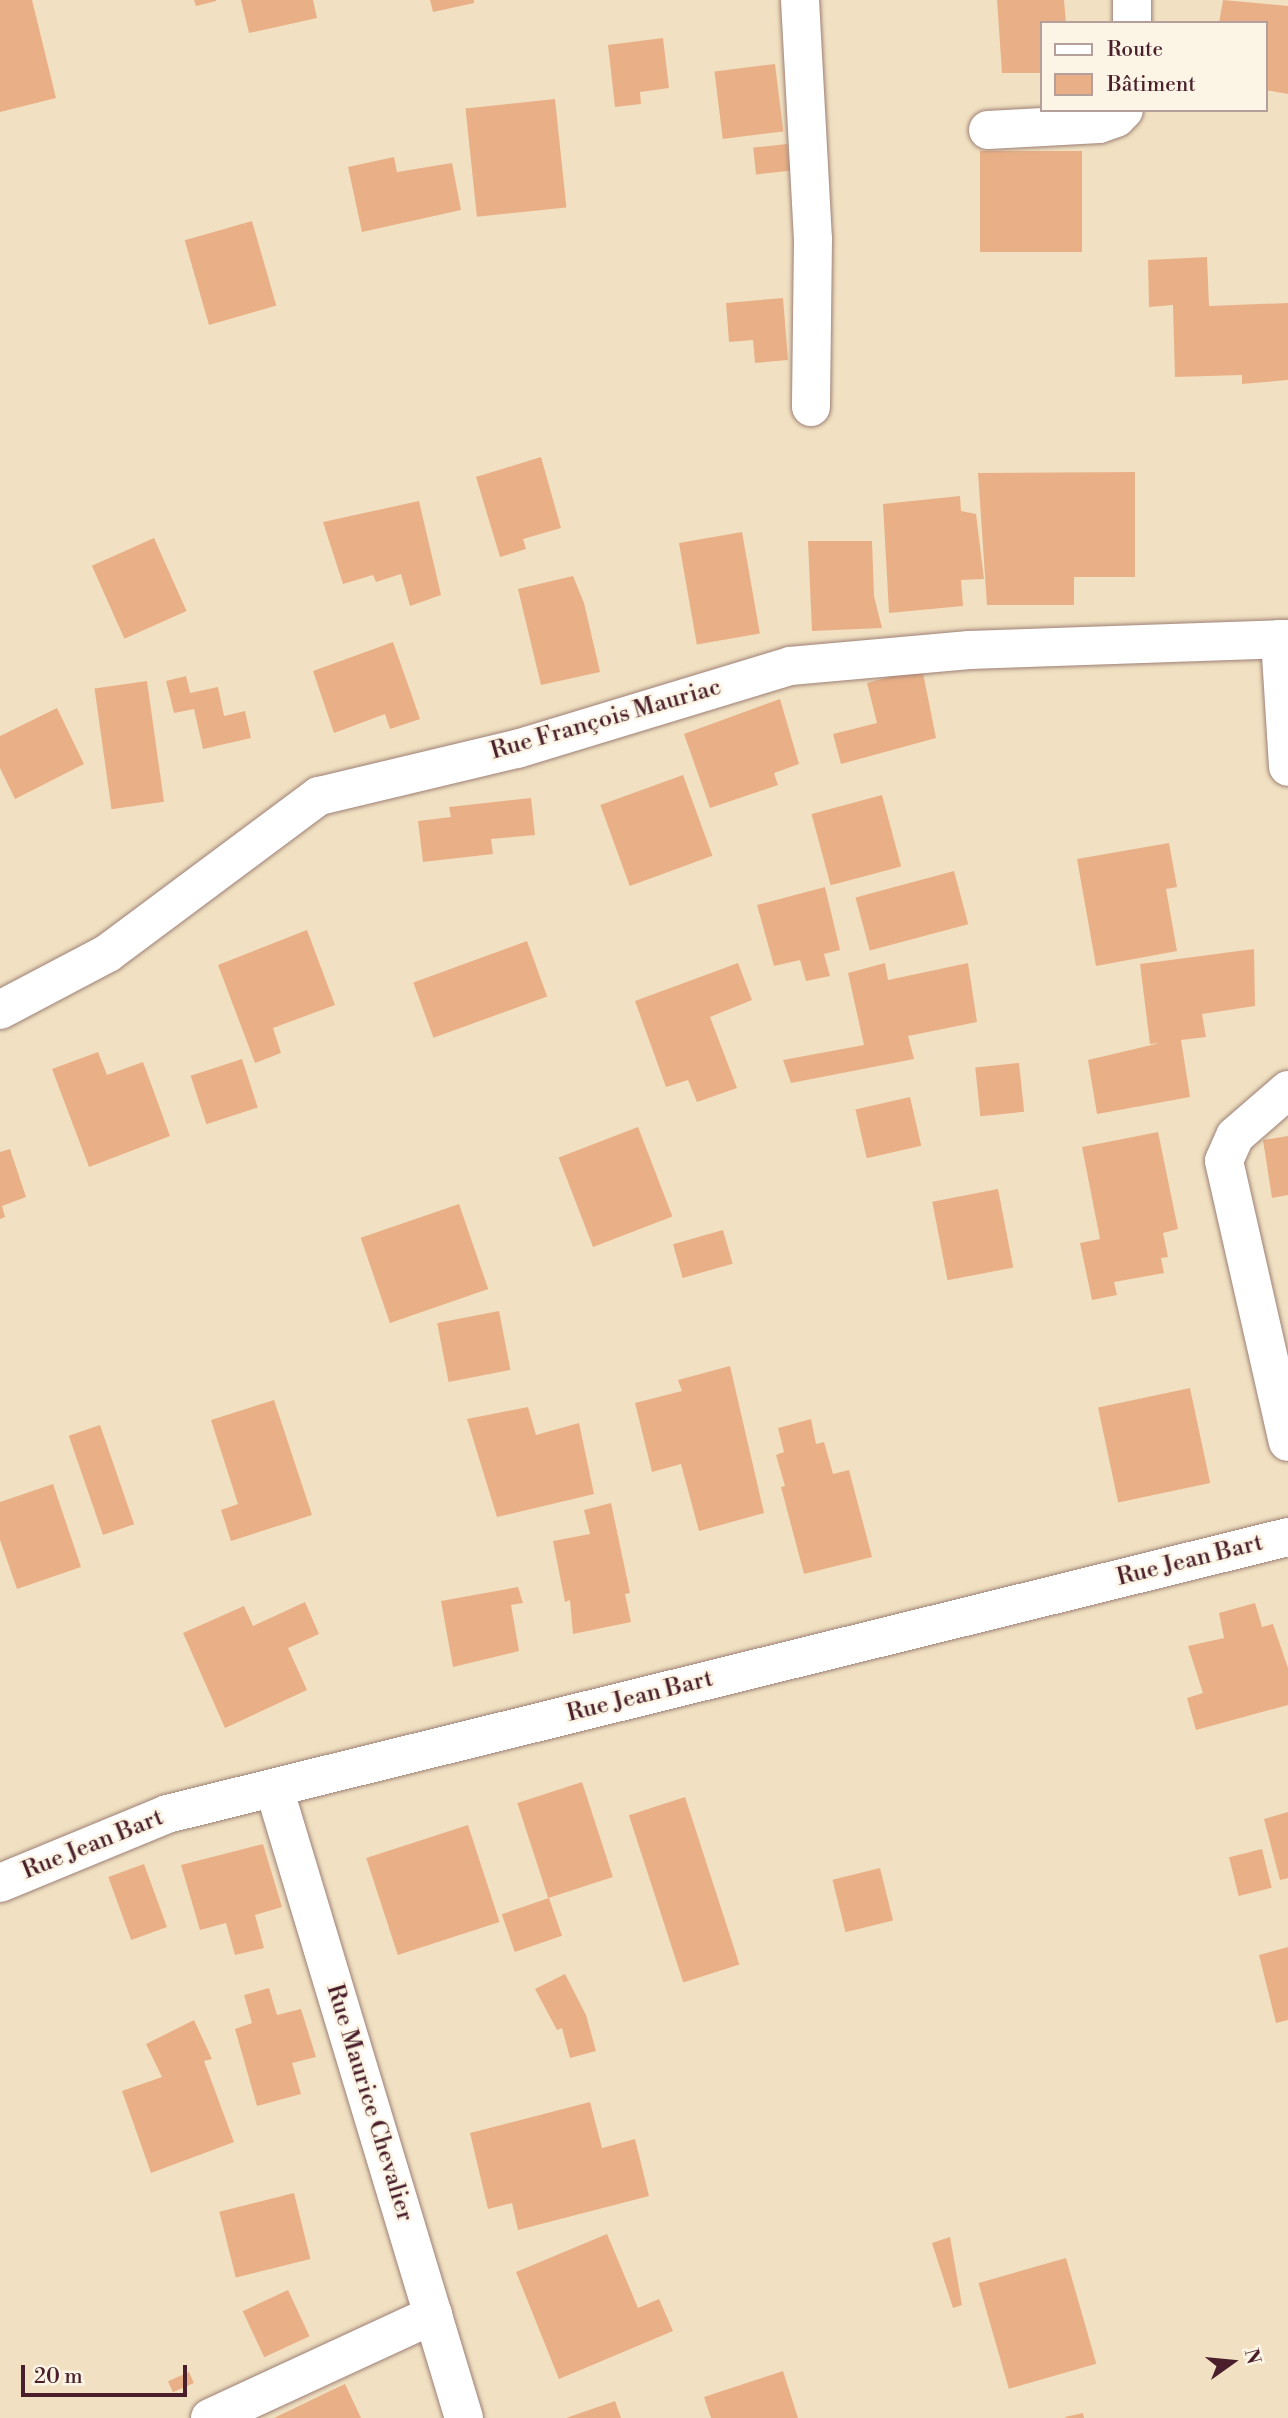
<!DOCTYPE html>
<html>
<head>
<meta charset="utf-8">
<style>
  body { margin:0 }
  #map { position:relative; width:1288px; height:2418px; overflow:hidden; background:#f1e1c2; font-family:"Libre Bodoni",serif }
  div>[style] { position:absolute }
  .building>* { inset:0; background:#e9b087; transform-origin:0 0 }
  .roads { filter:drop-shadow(0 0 2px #9e8076) drop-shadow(0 0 2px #9e8076) }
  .street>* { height:38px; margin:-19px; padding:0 19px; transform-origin:19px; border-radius:19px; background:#fff }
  span { translate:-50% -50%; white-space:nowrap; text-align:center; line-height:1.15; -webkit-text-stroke:5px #fcf5e5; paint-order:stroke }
  .street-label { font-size:24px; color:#4a1f2b }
  .legend { position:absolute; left:1040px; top:21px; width:228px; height:91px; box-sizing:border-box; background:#fcf5e5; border:2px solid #b59f9b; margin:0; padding:9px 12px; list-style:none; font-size:21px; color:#4a1f2b }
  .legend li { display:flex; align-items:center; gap:14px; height:35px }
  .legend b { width:35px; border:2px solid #b59f9b }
  .north { position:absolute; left:1197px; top:2327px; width:70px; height:70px; -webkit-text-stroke:5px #fcf5e5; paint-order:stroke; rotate:75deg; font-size:19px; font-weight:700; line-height:28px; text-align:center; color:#4a1f2b }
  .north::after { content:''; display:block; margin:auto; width:24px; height:32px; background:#4a1f2b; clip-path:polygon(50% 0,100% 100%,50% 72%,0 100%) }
  .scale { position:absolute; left:21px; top:2365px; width:166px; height:32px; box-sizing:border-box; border:4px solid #4a1f2b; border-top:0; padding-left:9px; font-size:21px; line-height:24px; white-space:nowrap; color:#4a1f2b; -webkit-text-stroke:5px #fcf5e5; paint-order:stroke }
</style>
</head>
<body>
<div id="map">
  <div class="building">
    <div style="clip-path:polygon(0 0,32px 0,56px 98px,0 112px)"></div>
    <div style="clip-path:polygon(194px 0,216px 0,216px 1px,196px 6px)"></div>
    <div style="clip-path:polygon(241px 0,313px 0,317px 18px,249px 33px)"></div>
    <div style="clip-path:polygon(430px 0,474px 0,474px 3px,433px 12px)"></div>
    <div style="clip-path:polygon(997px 0,1064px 0,1066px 23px,1041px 23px,1041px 73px,1002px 73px)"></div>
    <div style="clip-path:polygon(1223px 0,1288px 6px,1288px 94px,1265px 90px,1265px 23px,1219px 23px)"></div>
    <div style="clip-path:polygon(663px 38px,669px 88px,640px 92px,641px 104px,615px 107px,608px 45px)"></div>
    <div style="left:775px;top:64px;width:68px;height:61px;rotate:83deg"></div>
    <div style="left:555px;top:99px;width:109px;height:90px;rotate:84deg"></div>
    <div style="left:787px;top:144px;width:27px;height:34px;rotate:84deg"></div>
    <div style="left:980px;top:151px;width:102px;height:101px"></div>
    <div style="clip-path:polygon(394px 157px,397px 172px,452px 163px,461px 210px,362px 232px,348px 167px)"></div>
    <div style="left:252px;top:221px;width:88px;height:70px;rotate:74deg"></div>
    <div style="clip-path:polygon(1207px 257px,1209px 306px,1288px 303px,1288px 380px,1242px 384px,1242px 375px,1175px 377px,1173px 305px,1149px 307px,1148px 260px)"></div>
    <div style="clip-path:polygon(783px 298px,788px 360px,755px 363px,753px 340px,729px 342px,726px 303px)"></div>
    <div style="clip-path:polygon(541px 457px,561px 528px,523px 539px,526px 549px,500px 557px,476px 477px)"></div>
    <div style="clip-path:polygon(1135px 472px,1135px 577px,1074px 577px,1074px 605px,987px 605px,978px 473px)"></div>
    <div style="clip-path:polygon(960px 496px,961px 511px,976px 514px,984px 579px,961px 580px,963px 606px,889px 613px,883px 504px)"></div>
    <div style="clip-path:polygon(419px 501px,441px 595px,410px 606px,401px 574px,376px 582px,373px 575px,343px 584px,323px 522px)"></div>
    <div style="left:742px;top:532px;width:103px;height:64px;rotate:80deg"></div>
    <div style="left:154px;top:538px;width:80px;height:68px;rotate:66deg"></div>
    <div style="clip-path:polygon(808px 541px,872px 541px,874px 596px,882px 628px,812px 631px)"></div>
    <div style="clip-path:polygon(573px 576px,584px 603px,600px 672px,541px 685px,518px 589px)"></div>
    <div style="clip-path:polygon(393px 642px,420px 719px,390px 729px,385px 714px,334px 733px,313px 671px)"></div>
    <div style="clip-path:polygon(922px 668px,936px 738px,841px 764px,833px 734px,877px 723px,867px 683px)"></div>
    <div style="clip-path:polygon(186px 676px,190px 693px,218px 687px,224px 716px,245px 711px,251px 738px,203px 749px,194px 709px,174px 713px,166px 681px)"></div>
    <div style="left:147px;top:681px;width:122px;height:53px;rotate:82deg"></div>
    <div style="clip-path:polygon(780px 699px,799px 764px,774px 773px,778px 785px,710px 808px,684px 734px)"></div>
    <div style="clip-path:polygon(57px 708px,84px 764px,15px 799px,0 768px,0 736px)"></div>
    <div style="left:683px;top:775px;width:86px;height:88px;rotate:70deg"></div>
    <div style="left:882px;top:795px;width:74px;height:73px;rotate:75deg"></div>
    <div style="clip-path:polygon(531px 798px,535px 835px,491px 839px,493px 854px,423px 862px,418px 821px,451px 817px,449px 807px)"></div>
    <div style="clip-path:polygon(1169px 843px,1177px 887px,1166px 889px,1177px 951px,1096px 966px,1077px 859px)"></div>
    <div style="left:954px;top:871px;width:55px;height:102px;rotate:75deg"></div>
    <div style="clip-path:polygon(825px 887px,840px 950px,824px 954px,830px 976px,806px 981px,800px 960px,774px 966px,757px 905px)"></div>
    <div style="clip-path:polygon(307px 930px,335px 1005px,273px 1028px,281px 1053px,255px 1063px,218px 965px)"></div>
    <div style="left:527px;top:941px;width:59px;height:121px;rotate:70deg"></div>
    <div style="clip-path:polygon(1254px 949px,1255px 1006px,1202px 1014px,1206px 1037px,1181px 1040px,1190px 1097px,1097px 1114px,1088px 1060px,1160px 1043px,1150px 1044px,1140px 964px)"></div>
    <div style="clip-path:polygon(738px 963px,752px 1000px,710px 1017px,737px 1088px,697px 1102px,688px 1080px,666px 1087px,635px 1001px)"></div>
    <div style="clip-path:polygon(885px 963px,888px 980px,968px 963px,977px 1022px,908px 1036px,914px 1059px,791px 1083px,783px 1060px,864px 1045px,848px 973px)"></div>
    <div style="clip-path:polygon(98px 1052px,107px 1075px,143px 1062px,170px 1136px,89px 1167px,52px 1069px)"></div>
    <div style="left:242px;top:1059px;width:51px;height:54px;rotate:72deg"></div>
    <div style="left:1019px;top:1063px;width:49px;height:44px;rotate:84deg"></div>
    <div style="left:910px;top:1097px;width:50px;height:56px;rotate:77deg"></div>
    <div style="left:638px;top:1127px;width:96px;height:85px;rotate:69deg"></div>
    <div style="clip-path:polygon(1158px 1132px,1178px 1229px,1163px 1233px,1168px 1257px,1161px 1258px,1164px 1273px,1114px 1282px,1117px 1295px,1092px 1300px,1080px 1243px,1100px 1239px,1082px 1147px)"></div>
    <div style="clip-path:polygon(1288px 1136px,1288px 1195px,1272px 1198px,1263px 1140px)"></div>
    <div style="clip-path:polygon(10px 1149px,26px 1197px,2px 1206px,5px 1217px,0 1219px,0 1152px)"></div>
    <div style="left:998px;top:1189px;width:80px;height:67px;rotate:79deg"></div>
    <div style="left:459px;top:1204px;width:90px;height:104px;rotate:71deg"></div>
    <div style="left:723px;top:1230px;width:35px;height:52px;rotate:74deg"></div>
    <div style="left:499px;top:1311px;width:60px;height:63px;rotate:79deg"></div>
    <div style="clip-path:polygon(730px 1366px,764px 1513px,699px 1531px,681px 1464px,652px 1472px,635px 1403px,682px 1391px,678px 1380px)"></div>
    <div style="left:1190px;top:1388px;width:97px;height:94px;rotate:78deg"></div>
    <div style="clip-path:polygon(274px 1400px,312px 1515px,231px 1541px,221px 1510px,238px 1504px,211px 1420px)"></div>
    <div style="clip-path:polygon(528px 1407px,536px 1435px,579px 1423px,594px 1494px,497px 1517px,467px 1419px)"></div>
    <div style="clip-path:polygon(811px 1419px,816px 1444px,824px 1442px,833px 1474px,849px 1470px,872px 1557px,804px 1574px,781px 1487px,785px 1486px,776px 1455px,784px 1452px,778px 1428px)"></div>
    <div style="left:100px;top:1425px;width:105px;height:33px;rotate:71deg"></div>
    <div style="clip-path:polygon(53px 1484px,81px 1567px,17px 1589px,0 1540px,0 1502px)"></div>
    <div style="clip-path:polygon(611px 1503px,630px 1593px,625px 1594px,631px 1622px,573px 1634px,570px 1600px,565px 1602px,553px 1541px,590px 1534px,584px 1510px)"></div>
    <div style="clip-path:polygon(518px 1587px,523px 1603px,511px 1605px,519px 1651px,453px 1667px,441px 1601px)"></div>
    <div style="clip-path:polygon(305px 1602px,319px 1634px,288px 1648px,307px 1690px,225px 1728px,183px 1633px,244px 1606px,253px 1626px)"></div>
    <div style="clip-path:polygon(1255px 1603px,1262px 1627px,1273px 1624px,1288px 1668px,1288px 1705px,1196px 1730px,1187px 1698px,1203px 1693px,1188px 1646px,1224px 1638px,1219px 1613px)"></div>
    <div style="left:582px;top:1782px;width:100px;height:68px;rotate:72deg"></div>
    <div style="left:685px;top:1797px;width:176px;height:59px;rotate:72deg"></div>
    <div style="clip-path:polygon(1288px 1812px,1288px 1878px,1280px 1880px,1264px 1819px)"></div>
    <div style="left:468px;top:1825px;width:102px;height:107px;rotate:72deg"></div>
    <div style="clip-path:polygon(263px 1844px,282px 1907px,255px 1915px,264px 1948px,235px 1955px,226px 1923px,200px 1930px,181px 1865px)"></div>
    <div style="left:1262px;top:1849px;width:40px;height:34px;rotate:76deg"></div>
    <div style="left:144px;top:1864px;width:67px;height:38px;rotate:70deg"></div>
    <div style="left:880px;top:1868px;width:54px;height:49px;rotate:76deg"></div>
    <div style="left:549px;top:1898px;width:40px;height:50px;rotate:71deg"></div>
    <div style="clip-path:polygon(1288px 1947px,1288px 2020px,1276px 2023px,1259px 1955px)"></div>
    <div style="clip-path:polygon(565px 1974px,586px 2015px,596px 2051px,570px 2058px,562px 2028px,557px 2030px,535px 1989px)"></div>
    <div style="clip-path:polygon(269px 1988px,277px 2015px,301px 2009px,316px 2057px,292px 2063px,301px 2094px,257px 2106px,235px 2029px,252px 2023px,244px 1995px)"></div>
    <div style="clip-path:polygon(194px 2020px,212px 2059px,204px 2061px,234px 2142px,151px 2173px,122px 2091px,162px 2077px,146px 2044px)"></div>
    <div style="clip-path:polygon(590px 2102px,602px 2148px,635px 2139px,649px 2196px,518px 2230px,512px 2203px,488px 2209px,470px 2133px)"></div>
    <div style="left:294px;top:2193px;width:68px;height:77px;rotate:76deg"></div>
    <div style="clip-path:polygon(607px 2234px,638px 2308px,659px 2299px,673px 2331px,559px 2379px,516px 2272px)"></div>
    <div style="clip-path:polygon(950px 2237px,962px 2305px,953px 2308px,932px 2243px)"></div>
    <div style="left:1066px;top:2258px;width:110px;height:91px;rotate:74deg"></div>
    <div style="left:288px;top:2290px;width:51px;height:50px;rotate:65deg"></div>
    <div style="clip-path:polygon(783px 2371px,798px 2418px,711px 2418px,704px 2397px)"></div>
    <div style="left:189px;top:2372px;width:12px;height:23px;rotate:66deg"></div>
    <div style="clip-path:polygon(345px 2384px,361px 2418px,274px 2418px,330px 2391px)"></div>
    <div style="clip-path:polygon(615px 2401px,621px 2418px,566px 2418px)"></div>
    <div style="clip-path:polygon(1083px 2413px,1084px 2418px,1066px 2418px,1065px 2417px)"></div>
  </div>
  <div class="roads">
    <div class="street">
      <div style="left:800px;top:0;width:239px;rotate:86.9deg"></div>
      <div style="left:813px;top:239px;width:168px;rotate:90.7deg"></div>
      <div style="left:1132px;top:23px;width:23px;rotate:-90deg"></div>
      <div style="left:988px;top:130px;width:111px;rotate:-3.1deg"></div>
      <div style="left:1099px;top:124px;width:18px;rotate:-19deg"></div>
      <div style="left:1116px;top:118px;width:11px;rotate:-45deg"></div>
      <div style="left:1288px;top:639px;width:8px;rotate:180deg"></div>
      <div style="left:1280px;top:639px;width:128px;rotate:86.4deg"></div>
      <div style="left:0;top:1010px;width:122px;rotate:-27.8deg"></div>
      <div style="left:108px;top:953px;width:263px;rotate:-36.7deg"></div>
      <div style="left:319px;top:796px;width:204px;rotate:-13.4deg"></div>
      <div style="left:517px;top:749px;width:285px;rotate:-16.9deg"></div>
      <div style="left:790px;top:666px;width:180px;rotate:-5.1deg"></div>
      <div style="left:969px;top:650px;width:311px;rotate:-2deg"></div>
      <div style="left:1288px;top:1090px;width:70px;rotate:139deg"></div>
      <div style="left:1235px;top:1136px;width:27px;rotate:114deg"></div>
      <div style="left:1224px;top:1161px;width:288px;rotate:77.2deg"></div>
      <div style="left:274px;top:1788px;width:658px;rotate:73.22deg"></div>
      <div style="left:0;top:1883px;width:181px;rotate:-22.4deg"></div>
      <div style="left:167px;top:1814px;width:1155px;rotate:-13.88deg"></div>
      <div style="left:210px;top:2418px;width:246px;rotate:-24.8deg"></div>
    </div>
  </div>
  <div class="street-label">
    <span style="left:606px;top:720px;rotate:-16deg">Rue François Mauriac</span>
    <span style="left:1190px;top:1561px;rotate:-14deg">Rue Jean Bart</span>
    <span style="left:640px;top:1697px;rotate:-14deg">Rue Jean Bart</span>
    <span style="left:93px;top:1845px;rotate:-22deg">Rue Jean Bart</span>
    <span style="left:369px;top:2103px;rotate:73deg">Rue Maurice Chevalier</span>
  </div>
  <ul class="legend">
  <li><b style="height:9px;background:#fff"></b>Route</li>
  <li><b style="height:19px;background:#e9b087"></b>Bâtiment</li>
  </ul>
  <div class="north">N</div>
  <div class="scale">20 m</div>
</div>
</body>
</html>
